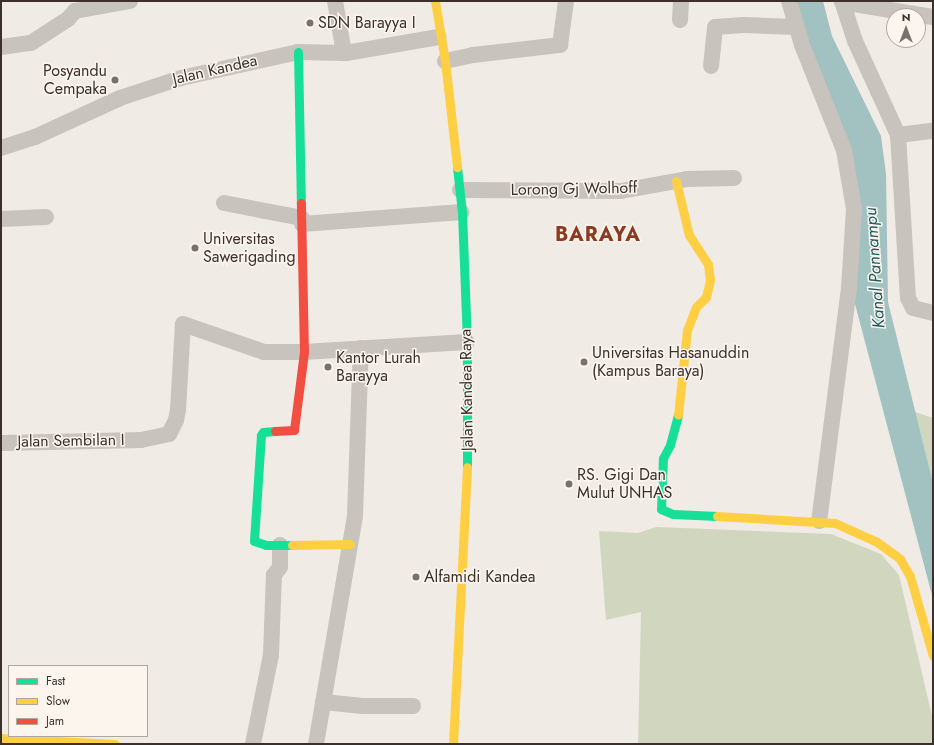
<!DOCTYPE html>
<html>
<head>
<meta charset="utf-8">
<style>
  body { margin:0 }
  #map { position:relative; width:934px; height:745px; overflow:hidden; background:#f0ebe5; font-family:Jost,sans-serif }
  div>[style] { position:absolute }
  .green>* { inset:0; background:#d1d6bf }
  .water>* { inset:0; background:#a1c2c1 }
  .street>* { height:16px; margin:-8px; padding:0 8px; transform-origin:8px; border-radius:8px; background:#c9c3be }
  .fast>* { height:9px; margin:-4.5px; padding:0 4.5px; transform-origin:4.5px; border-radius:4.5px; background:#16e098 }
  .slow>* { height:9px; margin:-4.5px; padding:0 4.5px; transform-origin:4.5px; border-radius:4.5px; background:#ffcf43 }
  .jam>* { height:9px; margin:-4.5px; padding:0 4.5px; transform-origin:4.5px; border-radius:4.5px; background:#f24e42 }
  .dots>* { width:11px; height:11px; translate:-50% -50%; box-sizing:border-box; border:2px solid #fbf5ee; border-radius:50% }
  span { translate:-50% -50%; white-space:nowrap; text-align:center; line-height:1.15; -webkit-text-stroke:3px #fbf5ee; paint-order:stroke }
  .poi-label { font-size:16px; color:#3b302b }
  .left { translate:0 -50%; text-align:left }
  .right { translate:-100% -50%; text-align:right }
  .street-label { font-size:16px; color:#3b302b }
  .water-label { font-size:17px; color:#1f5a5e; font-style:italic }
  .district-label { font-size:20px; color:#8c3b22; font-weight:700; letter-spacing:1px }
  .frame { position:absolute; inset:0; border:2px solid #3b302b; pointer-events:none }
  .legend { position:absolute; left:8px; top:665px; width:140px; height:72px; box-sizing:border-box; background:#fbf5ee; border:1px solid #aea6a0; margin:0; padding:5px 7px; list-style:none; font-size:12px; color:#3b302b }
  .legend li { display:flex; align-items:center; gap:8px; height:20px }
  .legend b { width:20px; border:1px solid #aea6a0 }
  .north { position:absolute; left:886px; top:8px; width:40px; height:40px; box-sizing:border-box; background:#fbf5ee; border:1px solid #aea6a0; border-radius:50%; rotate:0deg; font-size:11px; font-weight:700; line-height:16px; text-align:center; color:#3b302b }
  .north::after { content:''; display:block; margin:auto; width:14px; height:18px; background:#7a716c; clip-path:polygon(50% 0,100% 100%,50% 72%,0 100%) }
</style>
</head>
<body>
<div id="map">
  <div class="green">
    <div style="clip-path:polygon(915px 412px,933px 418px,933px 483px)"></div>
    <div style="clip-path:polygon(656px 527px,831px 534px,881px 554px,899px 575px,933px 720px,933px 744px,638px 744px,641px 612px,606px 620px,599px 531px,638px 533px)"></div>
  </div>
  <div class="water">
    <div style="clip-path:polygon(792px 1px,823px 1px,832px 36px,881px 136px,886px 174px,888px 302px,933px 483px,933px 599px,855px 304px,855px 212px)"></div>
  </div>
  <div class="street">
    <div style="left:335px;top:1px;width:53px;rotate:80.2deg"></div>
    <div style="left:789px;top:1px;width:46px;rotate:73.5deg"></div>
    <div style="left:802px;top:45px;width:113px;rotate:68.2deg"></div>
    <div style="left:844px;top:150px;width:60px;rotate:80.4deg"></div>
    <div style="left:854px;top:209px;width:79px;rotate:93.6deg"></div>
    <div style="left:849px;top:288px;width:235px;rotate:97.3deg"></div>
    <div style="left:842px;top:1px;width:42px;rotate:72deg"></div>
    <div style="left:855px;top:41px;width:103px;rotate:65.4deg"></div>
    <div style="left:898px;top:135px;width:163px;rotate:86.5deg"></div>
    <div style="left:908px;top:298px;width:11px;rotate:63deg"></div>
    <div style="left:913px;top:308px;width:21px;rotate:14deg"></div>
    <div style="left:842px;top:2px;width:92px;rotate:9.4deg"></div>
    <div style="left:680px;top:20px;width:19px;rotate:-87deg"></div>
    <div style="left:1px;top:47px;width:30px;rotate:-8deg"></div>
    <div style="left:31px;top:43px;width:44px;rotate:-33deg"></div>
    <div style="left:68px;top:19px;width:11px;rotate:-49deg"></div>
    <div style="left:75px;top:11px;width:56px;rotate:-10.3deg"></div>
    <div style="left:445px;top:61px;width:29px;rotate:-12deg"></div>
    <div style="left:473px;top:55px;width:88px;rotate:-6.6deg"></div>
    <div style="left:560px;top:45px;width:44px;rotate:-82.2deg"></div>
    <div style="left:711px;top:66px;width:39px;rotate:-84deg"></div>
    <div style="left:715px;top:27px;width:28px;rotate:-4deg"></div>
    <div style="left:743px;top:25px;width:53px;rotate:2.2deg"></div>
    <div style="left:898px;top:135px;width:35px;rotate:-7deg"></div>
    <div style="left:1px;top:148px;width:36px;rotate:-18deg"></div>
    <div style="left:35px;top:137px;width:94px;rotate:-24.6deg"></div>
    <div style="left:120px;top:98px;width:64px;rotate:-18.2deg"></div>
    <div style="left:181px;top:78px;width:120px;rotate:-12.5deg"></div>
    <div style="left:298px;top:52px;width:48px;rotate:1.2deg"></div>
    <div style="left:346px;top:53px;width:94px;rotate:-9.8deg"></div>
    <div style="left:460px;top:190px;width:161px;rotate:0.4deg"></div>
    <div style="left:621px;top:191px;width:67px;rotate:-10.3deg"></div>
    <div style="left:687px;top:179px;width:47px;rotate:-1.2deg"></div>
    <div style="left:224px;top:203px;width:79px;rotate:10.9deg"></div>
    <div style="left:1px;top:219px;width:45px;rotate:-2.5deg"></div>
    <div style="left:302px;top:224px;width:160px;rotate:-4.3deg"></div>
    <div style="left:1px;top:443px;width:140px;rotate:-1.2deg"></div>
    <div style="left:141px;top:440px;width:29px;rotate:-12deg"></div>
    <div style="left:169px;top:434px;width:16px;rotate:-63deg"></div>
    <div style="left:176px;top:420px;width:10px;rotate:-79deg"></div>
    <div style="left:178px;top:410px;width:86px;rotate:-86.7deg"></div>
    <div style="left:183px;top:324px;width:86px;rotate:19.1deg"></div>
    <div style="left:264px;top:352px;width:40px"></div>
    <div style="left:304px;top:352px;width:163px;rotate:-3.5deg"></div>
    <div style="left:323px;top:702px;width:40px;rotate:5.7deg"></div>
    <div style="left:363px;top:706px;width:50px"></div>
    <div style="left:253px;top:744px;width:91px;rotate:-78.6deg"></div>
    <div style="left:271px;top:655px;width:80px;rotate:-87.9deg"></div>
    <div style="left:274px;top:575px;width:10px;rotate:-53deg"></div>
    <div style="left:280px;top:567px;width:22px;rotate:-90deg"></div>
    <div style="left:316px;top:744px;width:231px;rotate:-80.3deg"></div>
    <div style="left:355px;top:516px;width:168px;rotate:-88deg"></div>
  </div>
  <div class="fast">
    <div style="left:298px;top:52px;width:151px;rotate:88.9deg"></div>
    <div style="left:457px;top:167px;width:45px;rotate:83.7deg"></div>
    <div style="left:462px;top:212px;width:130px;rotate:87.8deg"></div>
    <div style="left:467px;top:342px;width:125px;rotate:90deg"></div>
    <div style="left:678px;top:415px;width:31px;rotate:105deg"></div>
    <div style="left:670px;top:445px;width:15px;rotate:118deg"></div>
    <div style="left:663px;top:458px;width:51px;rotate:92.2deg"></div>
    <div style="left:661px;top:509px;width:13px;rotate:23deg"></div>
    <div style="left:673px;top:514px;width:44px;rotate:2.6deg"></div>
    <div style="left:275px;top:431px;width:12px;rotate:175deg"></div>
    <div style="left:263px;top:432px;width:4px;rotate:124deg"></div>
    <div style="left:261px;top:435px;width:106px;rotate:93.8deg"></div>
    <div style="left:254px;top:541px;width:13px;rotate:18deg"></div>
    <div style="left:266px;top:545px;width:26px"></div>
  </div>
  <div class="slow">
    <div style="left:435px;top:1px;width:61px;rotate:80.5deg"></div>
    <div style="left:445px;top:61px;width:107px;rotate:83.5deg"></div>
    <div style="left:676px;top:181px;width:56px;rotate:76.5deg"></div>
    <div style="left:689px;top:235px;width:35px;rotate:57deg"></div>
    <div style="left:708px;top:264px;width:16px;rotate:83deg"></div>
    <div style="left:710px;top:280px;width:17px;rotate:103deg"></div>
    <div style="left:706px;top:297px;width:14px;rotate:135deg"></div>
    <div style="left:696px;top:307px;width:25px;rotate:111deg"></div>
    <div style="left:687px;top:330px;width:85px;rotate:96deg"></div>
    <div style="left:717px;top:516px;width:118px;rotate:3.4deg"></div>
    <div style="left:835px;top:523px;width:46px;rotate:24.3deg"></div>
    <div style="left:877px;top:542px;width:29px;rotate:36deg"></div>
    <div style="left:900px;top:559px;width:20px;rotate:60deg"></div>
    <div style="left:910px;top:576px;width:83px;rotate:74deg"></div>
    <div style="left:292px;top:545px;width:58px;rotate:-1deg"></div>
    <div style="left:1px;top:738px;width:114px;rotate:3deg"></div>
    <div style="left:453px;top:744px;width:277px;rotate:-87.1deg"></div>
  </div>
  <div class="jam">
    <div style="left:275px;top:431px;width:19px;rotate:-3deg"></div>
    <div style="left:294px;top:430px;width:79px;rotate:-82.7deg"></div>
    <div style="left:304px;top:352px;width:149px;rotate:-91.2deg"></div>
  </div>
  <div class="dots">
    <div style="left:310px;top:23px;background:#7a716c"></div>
    <div style="left:115px;top:80px;background:#7a716c"></div>
    <div style="left:195px;top:248px;background:#7a716c"></div>
    <div style="left:584px;top:362px;background:#7a716c"></div>
    <div style="left:328px;top:367px;background:#7a716c"></div>
    <div style="left:569px;top:484px;background:#7a716c"></div>
    <div style="left:416px;top:577px;background:#7a716c"></div>
  </div>
  <div class="poi-label">
    <span class="left" style="left:318px;top:23px">SDN Barayya I</span>
    <span class="right" style="left:107px;top:80px">Posyandu<br>Cempaka</span>
    <span class="left" style="left:203px;top:248px">Universitas<br>Sawerigading</span>
    <span class="left" style="left:592px;top:362px">Universitas Hasanuddin<br>(Kampus Baraya)</span>
    <span class="left" style="left:336px;top:367px">Kantor Lurah<br>Barayya</span>
    <span class="left" style="left:577px;top:484px">RS. Gigi Dan<br>Mulut UNHAS</span>
    <span class="left" style="left:424px;top:577px">Alfamidi Kandea</span>
  </div>
  <div class="street-label">
    <span style="left:215px;top:70px;rotate:-13deg">Jalan Kandea</span>
    <span style="left:574px;top:189px;rotate:-1deg">Lorong Gj Wolhoff</span>
    <span style="left:467px;top:390px;rotate:-91deg">Jalan Kandea Raya</span>
    <span style="left:71px;top:441px;rotate:-1deg">Jalan Sembilan I</span>
  </div>
  <div class="water-label">
    <span style="left:875px;top:268px;rotate:-94deg">Kanal Pannampu</span>
  </div>
  <div class="district-label">
    <span style="left:598px;top:234px">BARAYA</span>
  </div>
  <div class="frame"></div>
  <ul class="legend">
  <li><b style="height:5px;background:#16e098"></b>Fast</li>
  <li><b style="height:5px;background:#ffcf43"></b>Slow</li>
  <li><b style="height:5px;background:#f24e42"></b>Jam</li>
  </ul>
  <div class="north">N</div>
</div>
</body>
</html>
